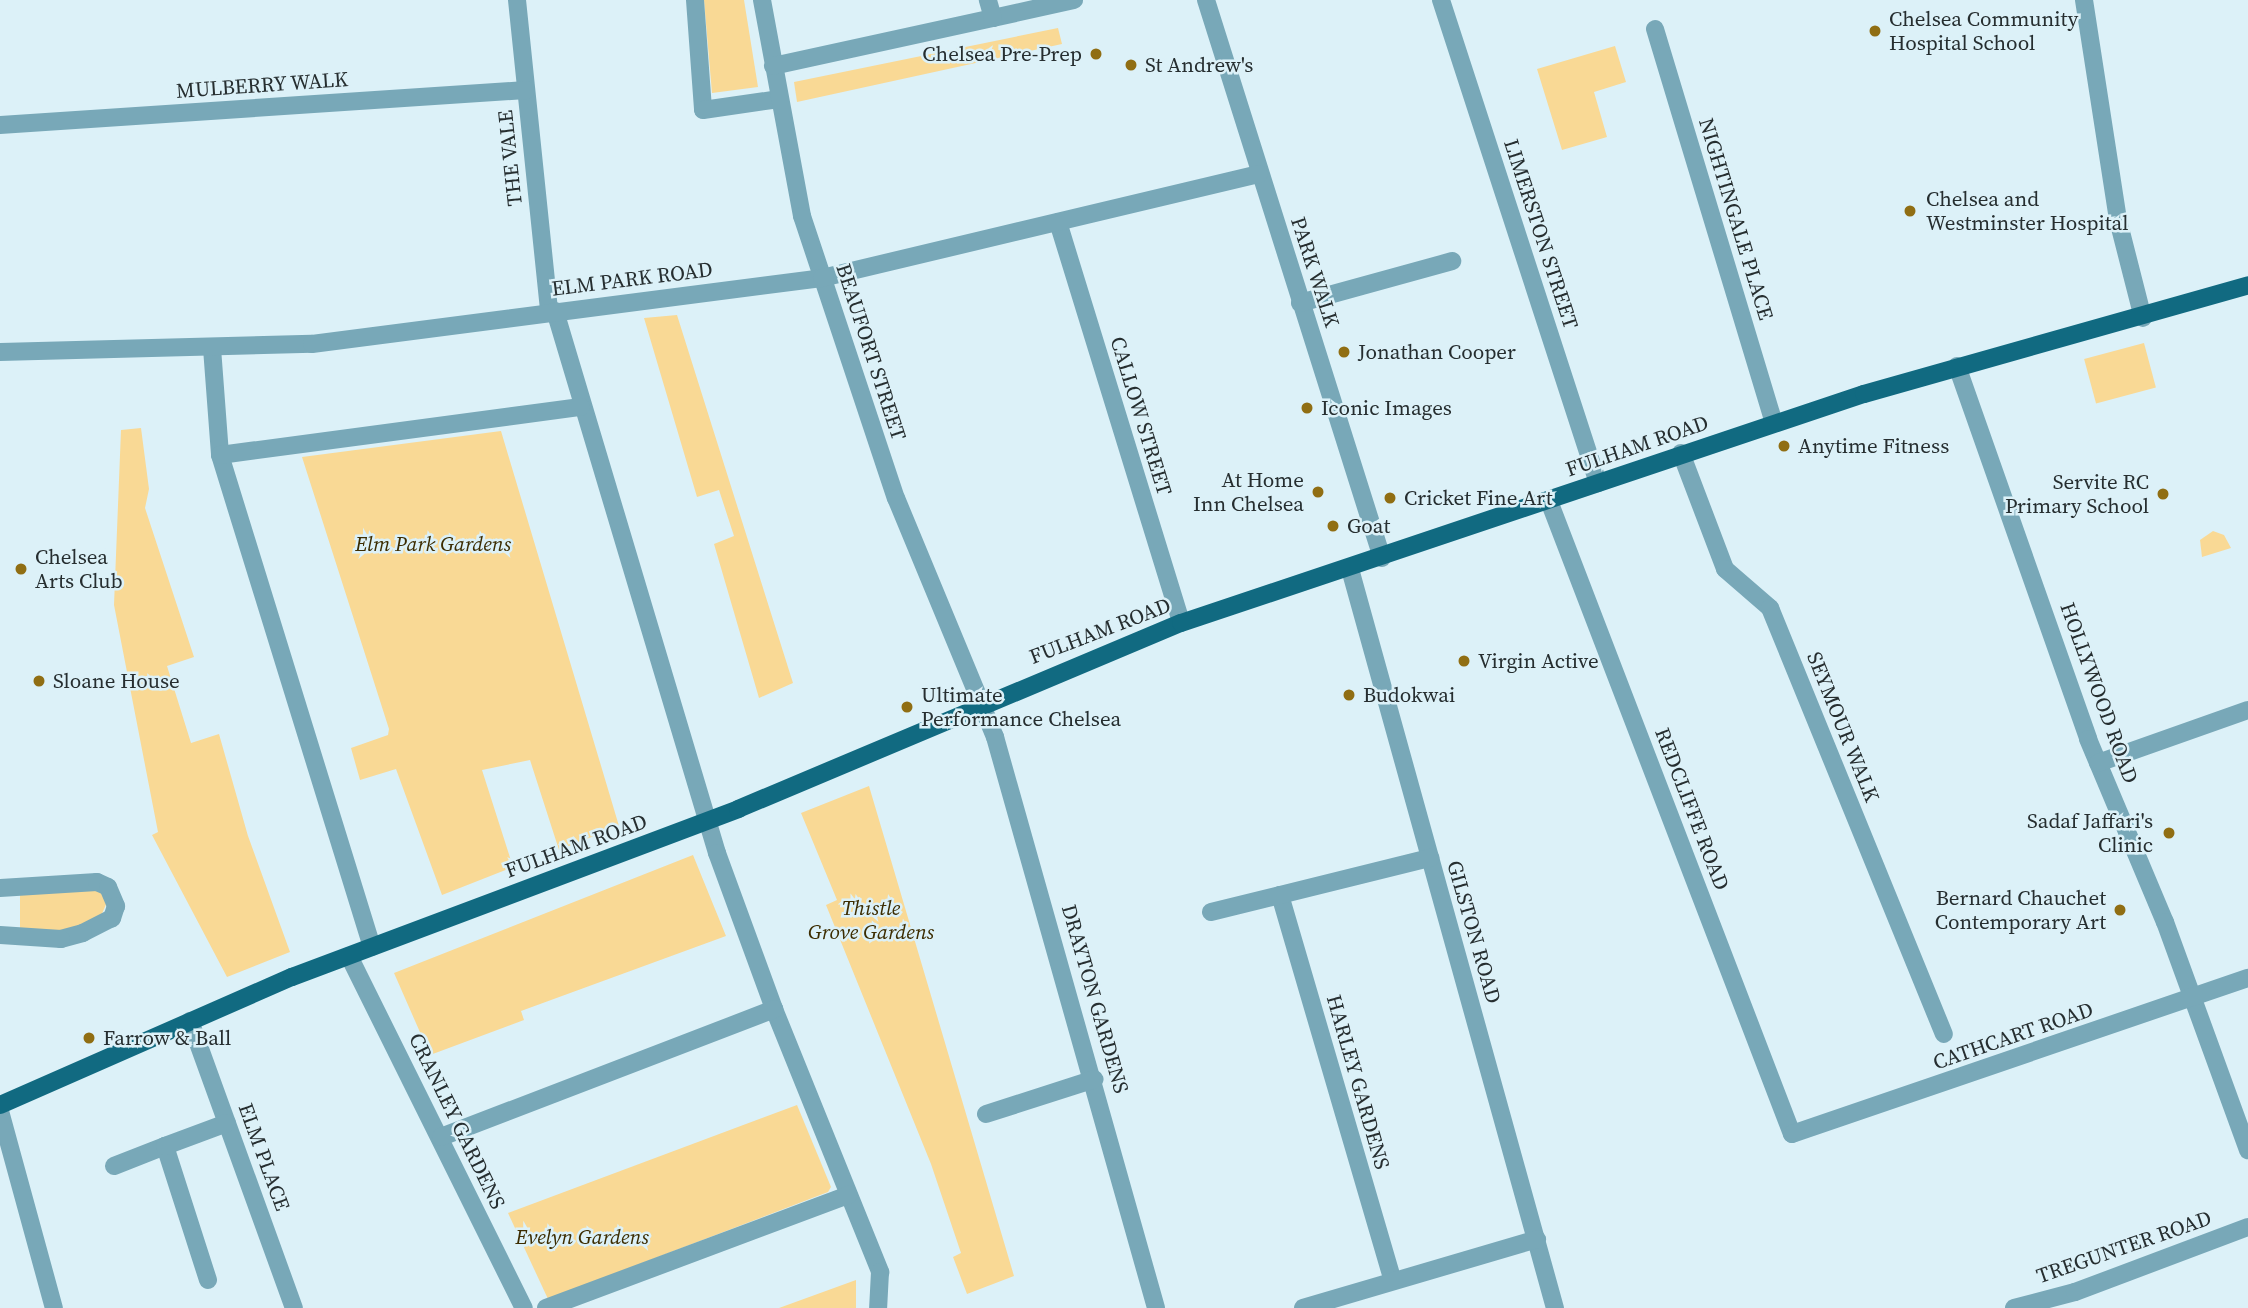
<!DOCTYPE html>
<html>
<head>
<meta charset="utf-8">
<style>
  body { margin:0 }
  #map { position:relative; width:2248px; height:1308px; overflow:hidden; background:#dcf1f8; font-family:"Source Serif 4",serif }
  div>[style] { position:absolute }
  .green>* { inset:0; background:#f9d995; transform-origin:0 0 }
  .minor>* { height:18px; margin:-9px; padding:0 9px; transform-origin:9px; border-radius:9px; background:#78a8b8 }
  .major>* { height:18px; margin:-9px; padding:0 9px; transform-origin:9px; border-radius:9px; background:#116a81 }
  .dots>* { width:19px; height:19px; translate:-50% -50%; box-sizing:border-box; border:4px solid #dcf1f8; border-radius:50% }
  span { translate:-50% -50%; white-space:nowrap; text-align:center; line-height:1.15; -webkit-text-stroke:5px #dcf1f8; paint-order:stroke }
  .poi-label { font-size:21px; color:#262e30 }
  .left { translate:0 -50%; text-align:left }
  .right { translate:-100% -50%; text-align:right }
  .street-label { font-size:21px; color:#262e30 }
  .park-label { font-size:21px; color:#3c2c00; font-style:italic }
</style>
</head>
<body>
<div id="map">
  <div class="green">
    <div style="clip-path:polygon(704px 0,744px 0,758px 87px,712px 93px)"></div>
    <div style="clip-path:polygon(1058px 28px,1062px 44px,797px 102px,794px 82px)"></div>
    <div style="clip-path:polygon(1615px 46px,1626px 82px,1594px 92px,1607px 137px,1562px 150px,1537px 69px)"></div>
    <div style="clip-path:polygon(677px 315px,793px 683px,759px 698px,714px 544px,734px 536px,719px 490px,697px 497px,644px 318px)"></div>
    <div style="left:2144px;top:343px;width:46px;height:62px;rotate:75deg"></div>
    <div style="clip-path:polygon(141px 428px,149px 489px,145px 508px,194px 657px,167px 666px,191px 743px,219px 734px,248px 836px,290px 952px,227px 977px,152px 835px,158px 832px,114px 605px,121px 430px)"></div>
    <div style="clip-path:polygon(501px 431px,619px 826px,559px 850px,530px 760px,482px 770px,513px 867px,442px 895px,396px 769px,360px 780px,351px 748px,388px 735px,389px 729px,302px 457px)"></div>
    <div style="clip-path:polygon(2213px 531px,2224px 535px,2231px 548px,2202px 557px,2200px 540px)"></div>
    <div style="clip-path:polygon(869px 786px,1014px 1276px,967px 1294px,953px 1257px,961px 1253px,931px 1164px,826px 905px,837px 900px,801px 813px)"></div>
    <div style="clip-path:polygon(693px 855px,726px 936px,521px 1011px,524px 1020px,430px 1055px,394px 973px)"></div>
    <div style="clip-path:polygon(98px 890px,108px 900px,100px 918px,62px 933px,20px 930px,20px 895px)"></div>
    <div style="clip-path:polygon(797px 1105px,831px 1187px,828px 1192px,548px 1299px,508px 1213px)"></div>
    <div style="clip-path:polygon(856px 1280px,856px 1308px,779px 1308px)"></div>
  </div>
  <div class="minor">
    <div style="left:517px;top:0;width:314px;rotate:84.1deg"></div>
    <div style="left:695px;top:0;width:110px;rotate:85.8deg"></div>
    <div style="left:703px;top:110px;width:77px;rotate:-8.2deg"></div>
    <div style="left:762px;top:0;width:220px;rotate:79.5deg"></div>
    <div style="left:802px;top:216px;width:297px;rotate:71.6deg"></div>
    <div style="left:896px;top:498px;width:259px;rotate:67.5deg"></div>
    <div style="left:995px;top:737px;width:593px;rotate:74.25deg"></div>
    <div style="left:1206px;top:0;width:585px;rotate:72.49deg"></div>
    <div style="left:1441px;top:0;width:508px;rotate:71.99deg"></div>
    <div style="left:2084px;top:0;width:223px;rotate:81.2deg"></div>
    <div style="left:2118px;top:220px;width:101px;rotate:75.7deg"></div>
    <div style="left:993px;top:18px;width:83px;rotate:-12.5deg"></div>
    <div style="left:1655px;top:29px;width:412px;rotate:73.2deg"></div>
    <div style="left:773px;top:66px;width:225px;rotate:-12.3deg"></div>
    <div style="left:993px;top:18px;width:19px;rotate:-106deg"></div>
    <div style="left:0;top:125px;width:527px;rotate:-3.81deg"></div>
    <div style="left:1058px;top:222px;width:419px;rotate:72.9deg"></div>
    <div style="left:1300px;top:303px;width:158px;rotate:-15.4deg"></div>
    <div style="left:555px;top:311px;width:566px;rotate:73.36deg"></div>
    <div style="left:717px;top:853px;width:166px;rotate:69.9deg"></div>
    <div style="left:774px;top:1009px;width:284px;rotate:68deg"></div>
    <div style="left:880px;top:1272px;width:36px;rotate:93deg"></div>
    <div style="left:212px;top:348px;width:107px;rotate:85.7deg"></div>
    <div style="left:0;top:352px;width:312px;rotate:-1.5deg"></div>
    <div style="left:312px;top:344px;width:514px;rotate:-7.37deg"></div>
    <div style="left:822px;top:278px;width:449px;rotate:-13.4deg"></div>
    <div style="left:1957px;top:366px;width:395px;rotate:70.6deg"></div>
    <div style="left:2088px;top:739px;width:199px;rotate:67.2deg"></div>
    <div style="left:2165px;top:922px;width:243px;rotate:70deg"></div>
    <div style="left:1681px;top:453px;width:124px;rotate:69.2deg"></div>
    <div style="left:1725px;top:569px;width:60px;rotate:40.9deg"></div>
    <div style="left:1770px;top:608px;width:460px;rotate:67.8deg"></div>
    <div style="left:1549px;top:501px;width:678px;rotate:69deg"></div>
    <div style="left:1792px;top:1134px;width:482px;rotate:-18.9deg"></div>
    <div style="left:1350px;top:569px;width:767px;rotate:74.5deg"></div>
    <div style="left:2098px;top:763px;width:159px;rotate:-19.5deg"></div>
    <div style="left:0;top:888px;width:97px;rotate:-3.5deg"></div>
    <div style="left:97px;top:882px;width:12px;rotate:24deg"></div>
    <div style="left:108px;top:887px;width:21px;rotate:67deg"></div>
    <div style="left:116px;top:906px;width:13px;rotate:108deg"></div>
    <div style="left:112px;top:918px;width:33px;rotate:153deg"></div>
    <div style="left:83px;top:933px;width:23px;rotate:165deg"></div>
    <div style="left:61px;top:939px;width:61px;rotate:-176.2deg"></div>
    <div style="left:1280px;top:895px;width:402px;rotate:73.7deg"></div>
    <div style="left:1211px;top:912px;width:226px;rotate:-13.9deg"></div>
    <div style="left:372px;top:947px;width:515px;rotate:-107.17deg"></div>
    <div style="left:220px;top:455px;width:364px;rotate:-7.6deg"></div>
    <div style="left:349px;top:956px;width:393px;rotate:63.6deg"></div>
    <div style="left:190px;top:1021px;width:305px;rotate:70.1deg"></div>
    <div style="left:0;top:1111px;width:204px;rotate:74.7deg"></div>
    <div style="left:986px;top:1114px;width:114px;rotate:-17.8deg"></div>
    <div style="left:441px;top:1137px;width:357px;rotate:-21deg"></div>
    <div style="left:114px;top:1166px;width:55px;rotate:-21.4deg"></div>
    <div style="left:208px;top:1280px;width:141px;rotate:-107.8deg"></div>
    <div style="left:165px;top:1146px;width:66px;rotate:-20.4deg"></div>
    <div style="left:546px;top:1308px;width:323px;rotate:-20.5deg"></div>
    <div style="left:1303px;top:1308px;width:244px;rotate:-16.4deg"></div>
    <div style="left:2014px;top:1308px;width:63px;rotate:-14.7deg"></div>
    <div style="left:2075px;top:1292px;width:185px;rotate:-20.6deg"></div>
  </div>
  <div class="major">
    <div style="left:0;top:1105px;width:319px;rotate:-23.7deg"></div>
    <div style="left:292px;top:977px;width:477px;rotate:-20.6deg"></div>
    <div style="left:738px;top:809px;width:480px;rotate:-22.8deg"></div>
    <div style="left:1181px;top:623px;width:720px;rotate:-18.54deg"></div>
    <div style="left:1864px;top:394px;width:399px;rotate:-15.8deg"></div>
  </div>
  <div class="dots">
    <div style="left:1875px;top:31px;background:#906e13"></div>
    <div style="left:1096px;top:54px;background:#906e13"></div>
    <div style="left:1131px;top:65px;background:#906e13"></div>
    <div style="left:1910px;top:211px;background:#906e13"></div>
    <div style="left:1344px;top:352px;background:#906e13"></div>
    <div style="left:1307px;top:408px;background:#906e13"></div>
    <div style="left:1784px;top:446px;background:#906e13"></div>
    <div style="left:1318px;top:492px;background:#906e13"></div>
    <div style="left:2163px;top:494px;background:#906e13"></div>
    <div style="left:1390px;top:498px;background:#906e13"></div>
    <div style="left:1333px;top:526px;background:#906e13"></div>
    <div style="left:21px;top:569px;background:#906e13"></div>
    <div style="left:1464px;top:661px;background:#906e13"></div>
    <div style="left:39px;top:681px;background:#906e13"></div>
    <div style="left:1349px;top:695px;background:#906e13"></div>
    <div style="left:907px;top:707px;background:#906e13"></div>
    <div style="left:2169px;top:833px;background:#906e13"></div>
    <div style="left:2120px;top:910px;background:#906e13"></div>
    <div style="left:89px;top:1038px;background:#906e13"></div>
  </div>
  <div class="poi-label">
    <span class="left" style="left:1889px;top:31px">Chelsea Community<br>Hospital School</span>
    <span class="right" style="left:1082px;top:54px">Chelsea Pre-Prep</span>
    <span class="left" style="left:1145px;top:65px">St Andrew's</span>
    <span class="left" style="left:1926px;top:211px">Chelsea and<br>Westminster Hospital</span>
    <span class="left" style="left:1358px;top:352px">Jonathan Cooper</span>
    <span class="left" style="left:1321px;top:408px">Iconic Images</span>
    <span class="left" style="left:1798px;top:446px">Anytime Fitness</span>
    <span class="right" style="left:1304px;top:492px">At Home<br>Inn Chelsea</span>
    <span class="right" style="left:2149px;top:494px">Servite RC<br>Primary School</span>
    <span class="left" style="left:1404px;top:498px">Cricket Fine Art</span>
    <span class="left" style="left:1347px;top:526px">Goat</span>
    <span class="left" style="left:35px;top:569px">Chelsea<br>Arts Club</span>
    <span class="left" style="left:1478px;top:661px">Virgin Active</span>
    <span class="left" style="left:53px;top:681px">Sloane House</span>
    <span class="left" style="left:921px;top:707px">Ultimate<br>Performance Chelsea</span>
    <span class="left" style="left:1363px;top:695px">Budokwai</span>
    <span class="right" style="left:2153px;top:833px">Sadaf Jaffari's<br>Clinic</span>
    <span class="right" style="left:2106px;top:910px">Bernard Chauchet<br>Contemporary Art</span>
    <span class="left" style="left:103px;top:1038px">Farrow &amp; Ball</span>
  </div>
  <div class="street-label">
    <span style="left:262px;top:85px;rotate:-4deg">MULBERRY WALK</span>
    <span style="left:510px;top:158px;rotate:-96deg">THE VALE</span>
    <span style="left:1736px;top:219px;rotate:73deg">NIGHTINGALE PLACE</span>
    <span style="left:1541px;top:234px;rotate:72deg">LIMERSTON STREET</span>
    <span style="left:1315px;top:272px;rotate:72deg">PARK WALK</span>
    <span style="left:632px;top:279px;rotate:-7deg">ELM PARK ROAD</span>
    <span style="left:871px;top:352px;rotate:72deg">BEAUFORT STREET</span>
    <span style="left:1141px;top:416px;rotate:73deg">CALLOW STREET</span>
    <span style="left:1637px;top:446px;rotate:-19deg">FULHAM ROAD</span>
    <span style="left:1100px;top:631px;rotate:-21deg">FULHAM ROAD</span>
    <span style="left:2099px;top:693px;rotate:70deg">HOLLYWOOD ROAD</span>
    <span style="left:1843px;top:727px;rotate:68deg">SEYMOUR WALK</span>
    <span style="left:1692px;top:809px;rotate:69deg">REDCLIFFE ROAD</span>
    <span style="left:576px;top:846px;rotate:-20deg">FULHAM ROAD</span>
    <span style="left:1474px;top:932px;rotate:74deg">GILSTON ROAD</span>
    <span style="left:1095px;top:999px;rotate:74deg">DRAYTON GARDENS</span>
    <span style="left:2013px;top:1036px;rotate:-19deg">CATHCART ROAD</span>
    <span style="left:1358px;top:1082px;rotate:74deg">HARLEY GARDENS</span>
    <span style="left:457px;top:1121px;rotate:64deg">CRANLEY GARDENS</span>
    <span style="left:264px;top:1157px;rotate:70deg">ELM PLACE</span>
    <span style="left:2124px;top:1247px;rotate:-19deg">TREGUNTER ROAD</span>
  </div>
  <div class="park-label">
    <span style="left:433px;top:544px">Elm Park Gardens</span>
    <span style="left:871px;top:920px">Thistle<br>Grove Gardens</span>
    <span style="left:582px;top:1237px">Evelyn Gardens</span>
  </div>
</div>
</body>
</html>
